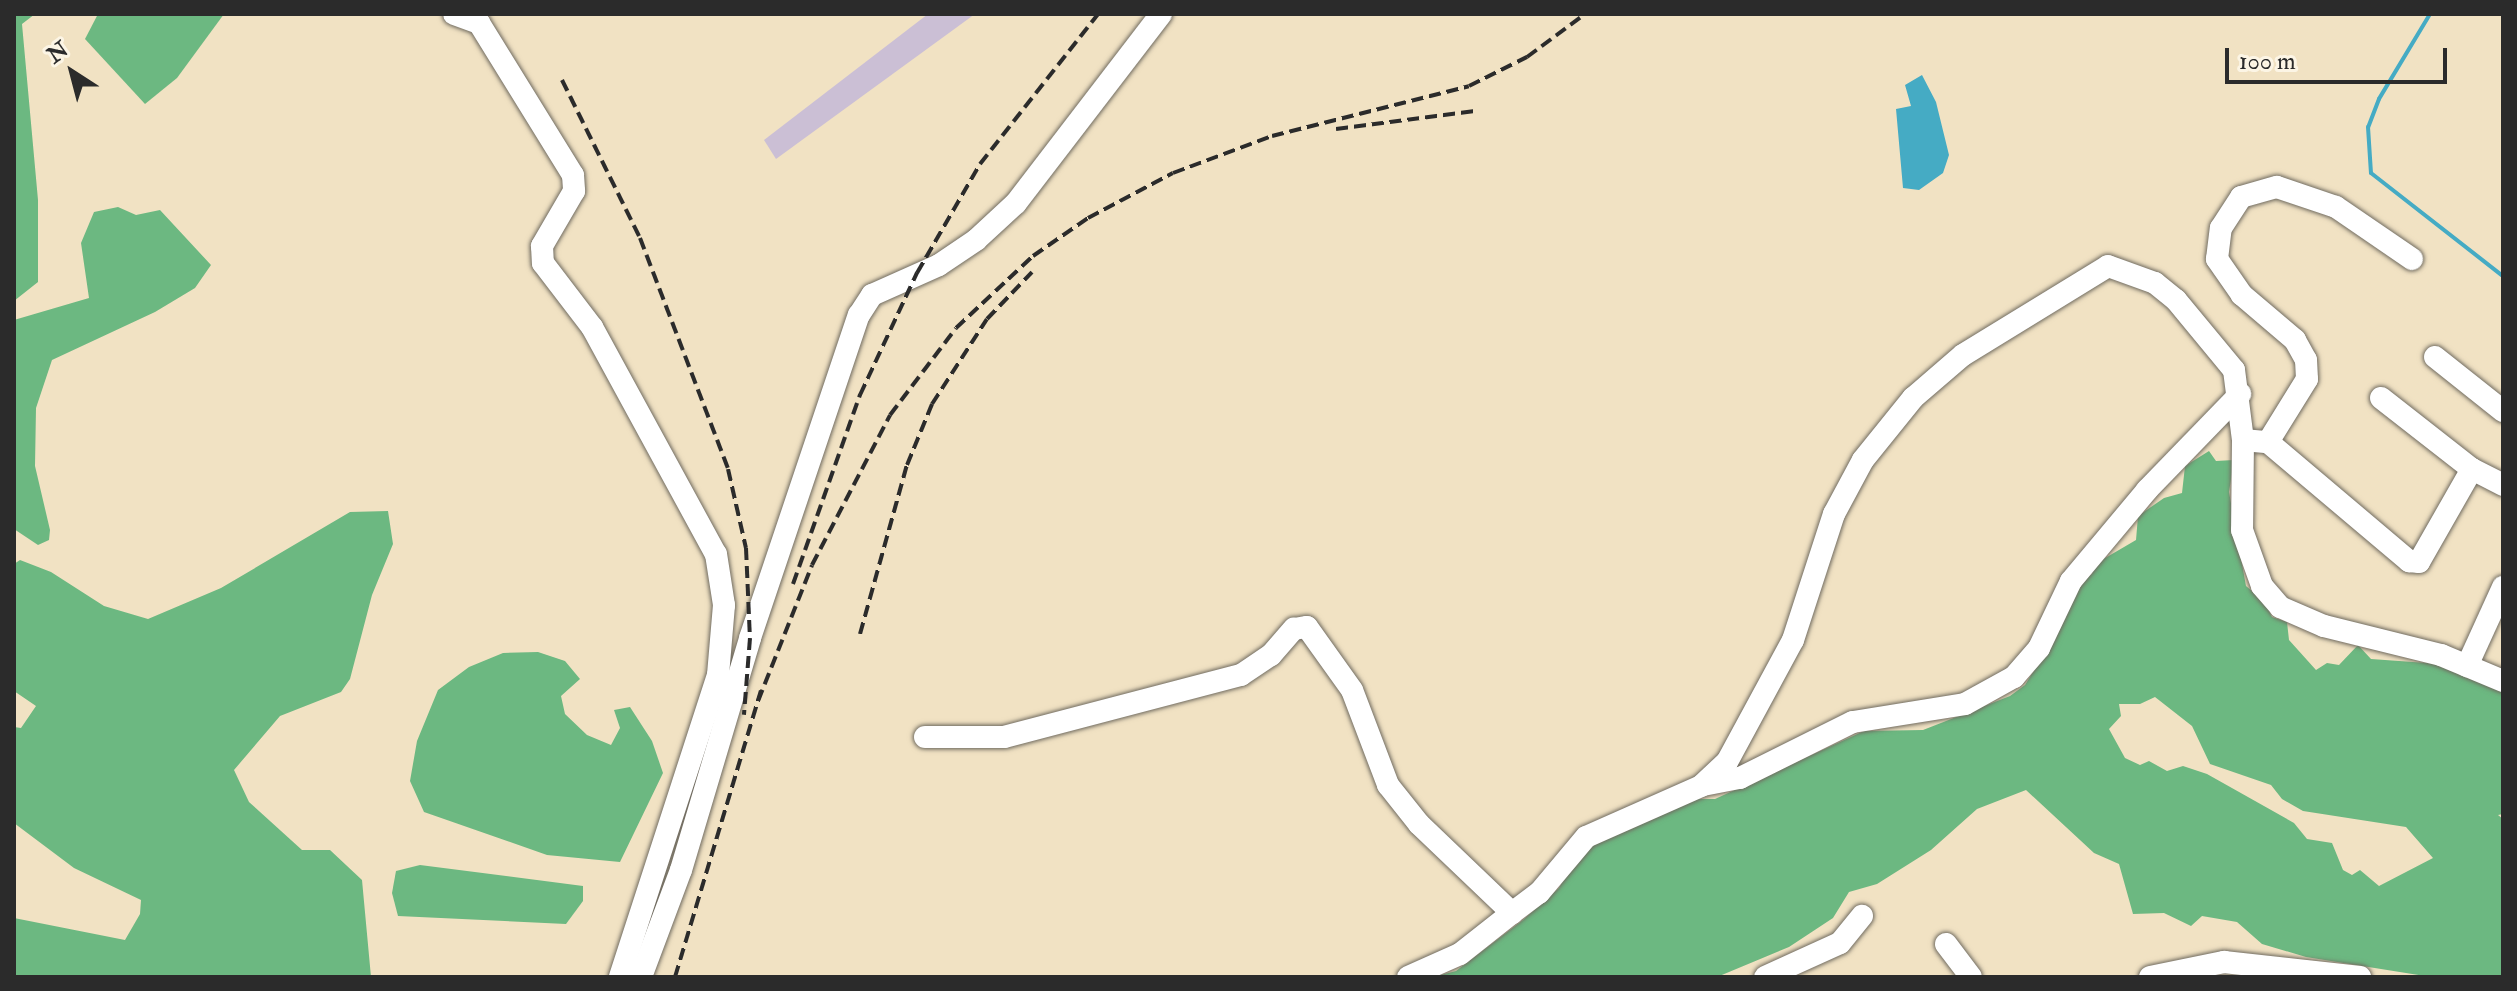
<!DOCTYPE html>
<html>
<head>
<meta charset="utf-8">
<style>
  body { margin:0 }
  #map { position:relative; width:2517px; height:991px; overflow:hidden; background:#f1e2c3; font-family:"IM FELL Double Pica",serif }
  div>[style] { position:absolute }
  .industrial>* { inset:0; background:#cbbfd5 }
  .forest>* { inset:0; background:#6cb881 }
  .water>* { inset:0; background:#45abc4 }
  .stream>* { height:4px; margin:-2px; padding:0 2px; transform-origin:2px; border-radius:2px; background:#45abc4 }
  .roads { filter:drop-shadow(0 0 2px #706b60) drop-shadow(0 0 2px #706b60) }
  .minor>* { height:22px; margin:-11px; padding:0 11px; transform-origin:11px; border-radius:11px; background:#fff }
  .rail>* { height:4px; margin-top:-2px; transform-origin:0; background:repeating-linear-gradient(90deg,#2b2b2b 0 12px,transparent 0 18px) }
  span { translate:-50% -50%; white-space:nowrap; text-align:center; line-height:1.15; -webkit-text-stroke:8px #fcf5e5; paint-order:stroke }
  .frame { position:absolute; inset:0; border:16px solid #2b2b2b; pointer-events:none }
  .north { position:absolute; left:32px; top:32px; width:80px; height:80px; -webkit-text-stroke:6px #fcf5e5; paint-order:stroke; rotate:324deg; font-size:22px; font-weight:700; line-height:32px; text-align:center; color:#2b2b2b }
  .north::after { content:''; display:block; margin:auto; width:28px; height:36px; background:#2b2b2b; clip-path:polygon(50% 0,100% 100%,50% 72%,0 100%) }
  .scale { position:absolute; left:2225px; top:48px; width:222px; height:36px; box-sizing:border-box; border:4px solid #2b2b2b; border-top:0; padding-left:10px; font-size:24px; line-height:28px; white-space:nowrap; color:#2b2b2b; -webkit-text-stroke:6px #fcf5e5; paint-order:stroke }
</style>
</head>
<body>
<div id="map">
  <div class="industrial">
    <div style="clip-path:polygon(928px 14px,975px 14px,776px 159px,764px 140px)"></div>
  </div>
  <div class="forest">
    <div style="clip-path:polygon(14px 14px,35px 14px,22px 24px,38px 200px,38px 282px,14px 301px)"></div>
    <div style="clip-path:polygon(98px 14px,224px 14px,177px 78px,145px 104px,85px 39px)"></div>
    <div style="clip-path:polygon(118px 207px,136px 215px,160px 210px,211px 265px,195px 288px,155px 312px,52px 360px,36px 408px,35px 466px,50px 530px,49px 540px,38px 545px,14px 529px,14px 320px,89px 298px,81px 243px,94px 212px)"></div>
    <div style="clip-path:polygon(evenodd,2209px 451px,2216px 461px,2234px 460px,2229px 492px,2246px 586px,2264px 601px,2272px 617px,2287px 622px,2289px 640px,2316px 670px,2327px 663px,2339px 665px,2358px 645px,2371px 659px,2441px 664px,2503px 691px,2503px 814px,2498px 815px,2503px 819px,2503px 977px,2431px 977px,2306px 957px,2262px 944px,2237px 922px,2202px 916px,2191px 926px,2164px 913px,2133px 914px,2119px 864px,2094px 853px,2026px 790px,1977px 809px,1931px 850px,1877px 884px,1849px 892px,1833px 918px,1789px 947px,1717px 977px,1433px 977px,1456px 971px,1523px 920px,1559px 888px,1572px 864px,1600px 839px,1694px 799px,1715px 799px,1864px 731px,1923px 730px,2010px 696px,2025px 685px,2061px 627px,2078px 584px,2092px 574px,2095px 564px,2136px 540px,2138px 516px,2164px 498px,2182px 493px,2185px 466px,2209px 451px,2155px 697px,2192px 726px,2210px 764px,2271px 785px,2282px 799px,2303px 811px,2406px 827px,2433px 858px,2379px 886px,2360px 870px,2352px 875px,2343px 870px,2332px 843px,2307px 839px,2294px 823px,2207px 774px,2183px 766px,2167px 771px,2149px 761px,2140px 765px,2125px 758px,2109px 729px,2121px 716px,2119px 704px,2140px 704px,2155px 697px)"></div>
    <div style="clip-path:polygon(388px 511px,393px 544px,372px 595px,350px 679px,341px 692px,280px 716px,234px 770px,249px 802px,302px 850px,330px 850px,362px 880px,371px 977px,14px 977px,14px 918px,125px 940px,140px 914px,141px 900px,74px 868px,14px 823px,14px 727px,21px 728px,36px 706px,14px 691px,14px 564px,20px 560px,51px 572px,104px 606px,148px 619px,221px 588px,350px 512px)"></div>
    <div style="clip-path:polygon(538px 652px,565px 661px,580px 679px,561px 696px,565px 714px,587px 735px,611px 745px,620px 728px,614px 710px,630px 707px,652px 741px,663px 773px,620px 862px,547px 855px,424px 812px,410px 781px,417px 741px,438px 690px,469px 667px,503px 653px)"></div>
    <div style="clip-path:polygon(420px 865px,583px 886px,583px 901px,566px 924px,398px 916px,392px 893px,396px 871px)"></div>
  </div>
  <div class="water">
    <div style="clip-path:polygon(1922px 75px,1936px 102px,1949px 155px,1943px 173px,1919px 190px,1903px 188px,1896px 109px,1911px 106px,1905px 85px)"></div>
  </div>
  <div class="stream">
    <div style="left:2430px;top:14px;width:99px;rotate:121deg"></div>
    <div style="left:2379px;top:99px;width:30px;rotate:111deg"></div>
    <div style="left:2368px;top:127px;width:46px;rotate:86.3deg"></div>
    <div style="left:2371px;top:173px;width:167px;rotate:38deg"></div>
  </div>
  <div class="roads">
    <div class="minor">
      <div style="left:454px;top:14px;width:27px;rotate:20deg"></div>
      <div style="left:479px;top:23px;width:179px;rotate:58.3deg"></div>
      <div style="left:573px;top:175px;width:16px;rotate:86deg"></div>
      <div style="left:574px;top:191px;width:64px;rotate:120.2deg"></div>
      <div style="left:542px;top:246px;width:17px;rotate:87deg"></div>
      <div style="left:543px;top:263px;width:81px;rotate:52.6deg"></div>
      <div style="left:592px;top:327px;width:259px;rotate:61.4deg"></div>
      <div style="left:716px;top:554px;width:52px;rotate:81.1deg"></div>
      <div style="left:724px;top:605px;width:70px;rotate:94.9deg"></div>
      <div style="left:718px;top:675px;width:318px;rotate:108deg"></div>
      <div style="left:2435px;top:357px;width:87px;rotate:38.5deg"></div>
      <div style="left:2381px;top:398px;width:115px;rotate:38deg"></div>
      <div style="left:2472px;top:469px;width:35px;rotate:27deg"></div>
      <div style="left:2243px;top:440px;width:25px;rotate:5deg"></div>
      <div style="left:2268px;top:442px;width:74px;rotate:-58.2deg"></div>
      <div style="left:2307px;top:379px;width:19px;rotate:-93deg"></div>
      <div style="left:2306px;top:360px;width:23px;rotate:-119deg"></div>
      <div style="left:2295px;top:340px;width:70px;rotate:-139.7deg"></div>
      <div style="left:2242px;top:295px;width:44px;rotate:-124.8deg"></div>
      <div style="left:2217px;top:259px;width:31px;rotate:-83deg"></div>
      <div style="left:2221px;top:228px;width:37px;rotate:-57deg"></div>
      <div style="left:2241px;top:197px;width:37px;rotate:-16deg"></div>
      <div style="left:2277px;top:187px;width:62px;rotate:18.7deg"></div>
      <div style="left:2336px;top:207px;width:92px;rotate:34.4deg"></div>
      <div style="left:2268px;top:442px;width:185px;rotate:40.2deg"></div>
      <div style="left:2409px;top:561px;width:10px;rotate:6deg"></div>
      <div style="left:2419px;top:562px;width:107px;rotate:-60.3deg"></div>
      <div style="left:2467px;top:666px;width:87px;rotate:-65.5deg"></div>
      <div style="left:925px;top:737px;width:79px"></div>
      <div style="left:1004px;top:737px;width:245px;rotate:-14.7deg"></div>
      <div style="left:1241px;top:675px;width:36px;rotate:-34deg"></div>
      <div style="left:1271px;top:655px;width:35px;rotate:-49deg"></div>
      <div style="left:1294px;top:629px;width:13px;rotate:-9deg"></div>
      <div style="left:1307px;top:627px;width:77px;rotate:54.5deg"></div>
      <div style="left:1352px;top:690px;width:102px;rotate:69.2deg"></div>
      <div style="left:1388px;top:785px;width:50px;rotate:51.5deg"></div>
      <div style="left:1419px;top:824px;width:129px;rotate:43.7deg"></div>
      <div style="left:1512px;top:913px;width:34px;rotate:-37deg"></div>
      <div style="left:1539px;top:893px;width:73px;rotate:-50deg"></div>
      <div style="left:1586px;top:837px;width:126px;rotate:-23.9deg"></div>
      <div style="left:1701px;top:786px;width:35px;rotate:-43deg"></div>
      <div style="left:1727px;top:762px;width:139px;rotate:-61.6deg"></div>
      <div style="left:1793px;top:640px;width:133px;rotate:-72deg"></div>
      <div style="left:1834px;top:514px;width:61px;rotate:-61.8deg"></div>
      <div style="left:1863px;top:460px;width:80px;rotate:-51.1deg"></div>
      <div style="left:1913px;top:398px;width:66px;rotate:-40.7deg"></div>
      <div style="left:1963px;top:355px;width:170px;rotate:-31.5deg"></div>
      <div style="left:2108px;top:266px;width:50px;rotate:19.9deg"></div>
      <div style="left:2155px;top:283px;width:27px;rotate:39deg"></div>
      <div style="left:2176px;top:300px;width:91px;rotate:50.4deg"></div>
      <div style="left:2234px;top:370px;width:71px;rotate:82.7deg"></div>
      <div style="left:2243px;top:440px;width:90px;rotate:90.6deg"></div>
      <div style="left:2242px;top:530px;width:59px;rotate:70.3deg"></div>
      <div style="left:2262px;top:586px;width:28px;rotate:49deg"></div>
      <div style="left:2280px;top:607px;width:48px;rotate:23.4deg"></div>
      <div style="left:2324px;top:626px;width:121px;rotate:13.9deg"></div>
      <div style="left:2441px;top:655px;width:67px;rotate:22.8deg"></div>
      <div style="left:1703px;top:785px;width:38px;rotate:-11deg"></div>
      <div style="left:1740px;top:778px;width:126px;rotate:-26.4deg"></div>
      <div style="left:1853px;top:722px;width:113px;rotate:-9.1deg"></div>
      <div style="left:1965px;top:704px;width:56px;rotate:-28.9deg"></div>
      <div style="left:2014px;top:677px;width:38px;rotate:-49deg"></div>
      <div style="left:2039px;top:648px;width:74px;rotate:-64.5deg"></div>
      <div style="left:2071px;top:581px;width:119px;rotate:-50.1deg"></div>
      <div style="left:2147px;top:490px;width:134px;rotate:-45.9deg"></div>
      <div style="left:1946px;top:944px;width:41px;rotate:52.9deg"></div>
      <div style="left:641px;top:977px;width:114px;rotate:-69.5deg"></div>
      <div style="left:681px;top:870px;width:242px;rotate:-73.4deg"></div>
      <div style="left:750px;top:638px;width:341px;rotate:-71.4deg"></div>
      <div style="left:859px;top:315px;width:24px;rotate:-57deg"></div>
      <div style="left:872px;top:295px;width:73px;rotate:-24.1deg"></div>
      <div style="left:939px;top:265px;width:45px;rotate:-34deg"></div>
      <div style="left:976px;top:240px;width:54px;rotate:-42.8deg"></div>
      <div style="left:1016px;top:203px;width:238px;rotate:-52.5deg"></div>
      <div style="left:1408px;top:977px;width:57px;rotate:-23.9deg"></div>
      <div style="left:1460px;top:954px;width:66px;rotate:-38.3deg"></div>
      <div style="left:1765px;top:977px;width:82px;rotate:-24.4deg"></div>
      <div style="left:1840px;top:943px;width:35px;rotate:-51deg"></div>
      <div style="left:2150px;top:977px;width:76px;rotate:-11.5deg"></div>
      <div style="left:2224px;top:962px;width:137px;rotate:6.3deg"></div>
    </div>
  </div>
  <div class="rail">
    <div style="left:562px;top:80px;width:176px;rotate:63.7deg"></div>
    <div style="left:640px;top:238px;width:247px;rotate:69.1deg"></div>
    <div style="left:728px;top:469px;width:81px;rotate:77.2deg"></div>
    <div style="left:746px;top:548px;width:90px;rotate:87.5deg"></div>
    <div style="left:750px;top:638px;width:77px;rotate:94.5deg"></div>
    <div style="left:1336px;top:129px;width:140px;rotate:-7.4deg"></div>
    <div style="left:793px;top:584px;width:201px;rotate:-70.5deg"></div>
    <div style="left:860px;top:395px;width:135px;rotate:-65deg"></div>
    <div style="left:917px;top:273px;width:126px;rotate:-60deg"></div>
    <div style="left:980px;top:164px;width:191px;rotate:-51.8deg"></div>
    <div style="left:860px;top:634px;width:175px;rotate:-74.5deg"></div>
    <div style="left:907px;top:465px;width:66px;rotate:-67.7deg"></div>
    <div style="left:932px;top:404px;width:101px;rotate:-57.1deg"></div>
    <div style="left:987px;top:319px;width:65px;rotate:-46.2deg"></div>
    <div style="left:758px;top:701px;width:146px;rotate:-68.3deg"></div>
    <div style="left:812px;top:565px;width:169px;rotate:-62.5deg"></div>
    <div style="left:890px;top:415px;width:109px;rotate:-52.8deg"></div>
    <div style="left:956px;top:328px;width:105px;rotate:-43.1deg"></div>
    <div style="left:1033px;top:256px;width:67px;rotate:-34.6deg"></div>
    <div style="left:1088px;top:218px;width:96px;rotate:-27.9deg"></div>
    <div style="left:1173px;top:173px;width:106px;rotate:-20.5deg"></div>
    <div style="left:1272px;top:136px;width:203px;rotate:-14.2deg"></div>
    <div style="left:1469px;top:86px;width:65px;rotate:-26.6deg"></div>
    <div style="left:1527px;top:57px;width:72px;rotate:-36.6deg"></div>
    <div style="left:675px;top:977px;width:299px;rotate:-73.3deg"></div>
  </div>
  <div class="frame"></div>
  <div class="north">N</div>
  <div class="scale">100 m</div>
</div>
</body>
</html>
